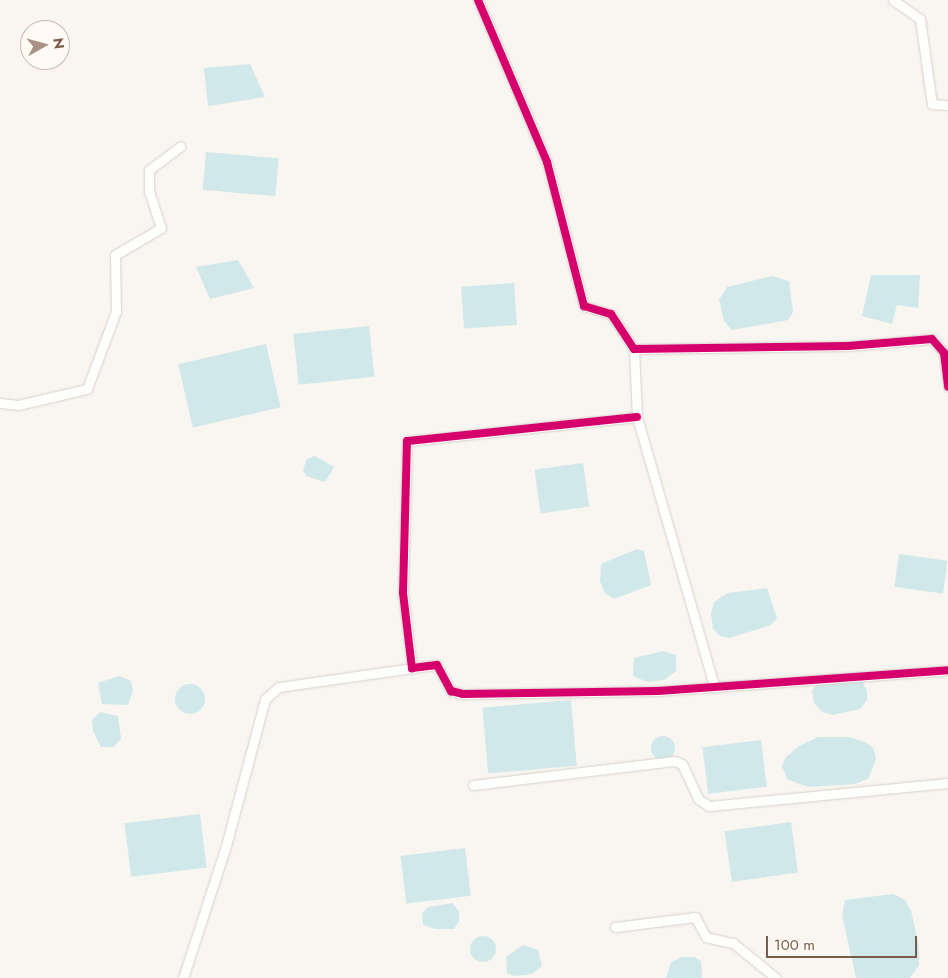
<!DOCTYPE html>
<html>
<head>
<meta charset="utf-8">
<style>
  body { margin:0 }
  #map { position:relative; width:948px; height:978px; overflow:hidden; background:#f9f5f0; font-family:Jost,sans-serif }
  div>[style] { position:absolute }
  .water>* { inset:0; background:#d0e8ea; transform-origin:0 0 }
  .round { border-radius:50% }
  .roads { filter:drop-shadow(0 0 1px #d7d1cb) drop-shadow(0 0 1px #d7d1cb) }
  .minor>* { height:9px; margin:-4.5px; padding:0 4.5px; transform-origin:4.5px; border-radius:4.5px; background:#fefefd }
  .cycleway>* { height:8px; margin:-4px; padding:0 4px; transform-origin:4px; border-radius:4px; background:#d6006c }
  span { translate:-50% -50%; white-space:nowrap; text-align:center; line-height:1.15; -webkit-text-stroke:4.5px #fffaf3; paint-order:stroke }
  .north { position:absolute; left:20px; top:20px; width:50px; height:50px; box-sizing:border-box; background:#fffaf3; border:1px solid #cabbb1; border-radius:50%; rotate:83deg; font-size:14px; font-weight:700; line-height:20px; text-align:center; color:#7a5c4d }
  .north::after { content:''; display:block; margin:auto; width:18px; height:22px; background:#a69286; clip-path:polygon(50% 0,100% 100%,50% 72%,0 100%) }
  .scale { position:absolute; left:766px; top:936px; width:151px; height:22px; box-sizing:border-box; border:2px solid #7a5c4d; border-top:0; padding-left:6px; font-size:15px; line-height:18px; white-space:nowrap; color:#7a5c4d; -webkit-text-stroke:4px #fffaf3; paint-order:stroke }
</style>
</head>
<body>
<div id="map">
  <div class="water">
    <div style="clip-path:polygon(250px 64px,265px 97px,208px 106px,204px 68px)"></div>
    <div style="left:206px;top:152px;width:73px;height:38px;rotate:5deg"></div>
    <div style="clip-path:polygon(238px 260px,254px 288px,210px 299px,196px 267px)"></div>
    <div style="clip-path:polygon(871px 275px,920px 275px,918px 308px,897px 305px,892px 324px,862px 316px)"></div>
    <div style="clip-path:polygon(772px 276px,789px 281px,793px 312px,788px 320px,732px 330px,724px 321px,719px 300px,727px 287px)"></div>
    <div style="left:514px;top:283px;width:42px;height:53px;rotate:86deg"></div>
    <div style="left:369px;top:326px;width:51px;height:76px;rotate:84deg"></div>
    <div style="left:266px;top:344px;width:65px;height:90px;rotate:77deg"></div>
    <div style="clip-path:polygon(315px 456px,334px 467px,325px 482px,306px 476px,303px 470px,307px 459px)"></div>
    <div style="left:583px;top:463px;width:44px;height:49px;rotate:82deg"></div>
    <div style="clip-path:polygon(637px 549px,644px 551px,651px 585px,614px 599px,605px 593px,600px 581px,601px 564px)"></div>
    <div style="left:899px;top:554px;width:49px;height:33px;rotate:8deg"></div>
    <div style="clip-path:polygon(767px 588px,777px 618px,771px 625px,729px 638px,720px 636px,713px 629px,711px 614px,714px 602px,728px 593px)"></div>
    <div style="clip-path:polygon(663px 651px,676px 655px,676px 671px,664px 680px,648px 682px,633px 676px,634px 658px)"></div>
    <div style="clip-path:polygon(119px 676px,131px 681px,133px 690px,128px 705px,102px 704px,98px 683px)"></div>
    <div style="clip-path:polygon(854px 679px,862px 681px,867px 691px,867px 700px,860px 709px,833px 715px,822px 712px,814px 703px,812px 691px,818px 681px)"></div>
    <div class="round" style="left:175px;top:684px;width:30px;height:30px"></div>
    <div style="left:571px;top:700px;width:66px;height:89px;rotate:85deg"></div>
    <div style="clip-path:polygon(100px 712px,118px 716px,121px 738px,114px 747px,101px 747px,93px 731px,92px 720px)"></div>
    <div class="round" style="left:651px;top:736px;width:24px;height:24px"></div>
    <div style="clip-path:polygon(818px 737px,848px 737px,865px 742px,873px 748px,876px 758px,869px 778px,856px 784px,808px 787px,787px 779px,782px 766px,786px 757px,799px 746px)"></div>
    <div style="left:761px;top:740px;width:47px;height:59px;rotate:83deg"></div>
    <div style="left:200px;top:814px;width:54px;height:76px;rotate:83deg"></div>
    <div style="left:791px;top:822px;width:51px;height:67px;rotate:82deg"></div>
    <div style="left:465px;top:848px;width:48px;height:65px;rotate:83deg"></div>
    <div style="clip-path:polygon(893px 894px,905px 900px,911px 911px,919px 946px,919px 965px,910px 978px,856px 978px,842px 915px,845px 900px)"></div>
    <div style="clip-path:polygon(453px 903px,459px 912px,459px 921px,454px 929px,435px 929px,423px 925px,422px 913px,428px 907px)"></div>
    <div class="round" style="left:470px;top:936px;width:26px;height:26px"></div>
    <div style="clip-path:polygon(523px 945px,538px 950px,542px 966px,532px 974px,514px 976px,507px 973px,506px 957px)"></div>
    <div style="clip-path:polygon(682px 957px,694px 957px,701px 961px,702px 978px,666px 978px,671px 962px)"></div>
  </div>
  <div class="roads">
    <div class="minor">
      <div style="left:478px;top:0;width:176px;rotate:66.9deg"></div>
      <div style="left:547px;top:162px;width:149px;rotate:75.6deg"></div>
      <div style="left:584px;top:306px;width:28px;rotate:17deg"></div>
      <div style="left:611px;top:314px;width:42px;rotate:56.7deg"></div>
      <div style="left:634px;top:349px;width:214px;rotate:-0.8deg"></div>
      <div style="left:848px;top:346px;width:84px;rotate:-4.8deg"></div>
      <div style="left:932px;top:339px;width:18px;rotate:49deg"></div>
      <div style="left:944px;top:353px;width:34px;rotate:83deg"></div>
      <div style="left:893px;top:0;width:33px;rotate:35deg"></div>
      <div style="left:920px;top:19px;width:86px;rotate:82deg"></div>
      <div style="left:932px;top:104px;width:16px;rotate:4deg"></div>
      <div style="left:634px;top:349px;width:68px;rotate:87.5deg"></div>
      <div style="left:637px;top:417px;width:280px;rotate:74deg"></div>
      <div style="left:0;top:403px;width:18px;rotate:6deg"></div>
      <div style="left:18px;top:405px;width:71px;rotate:-13.1deg"></div>
      <div style="left:87px;top:389px;width:83px;rotate:-69.6deg"></div>
      <div style="left:116px;top:311px;width:56px;rotate:-91deg"></div>
      <div style="left:115px;top:255px;width:53px;rotate:-30.4deg"></div>
      <div style="left:161px;top:228px;width:38px;rotate:-108deg"></div>
      <div style="left:149px;top:192px;width:22px;rotate:-90deg"></div>
      <div style="left:149px;top:170px;width:39px;rotate:-37deg"></div>
      <div style="left:637px;top:417px;width:231px;rotate:174deg"></div>
      <div style="left:407px;top:441px;width:152px;rotate:91.5deg"></div>
      <div style="left:403px;top:593px;width:76px;rotate:83.2deg"></div>
      <div style="left:412px;top:668px;width:25px;rotate:-7deg"></div>
      <div style="left:437px;top:665px;width:30px;rotate:62deg"></div>
      <div style="left:451px;top:691px;width:12px;rotate:14deg"></div>
      <div style="left:463px;top:694px;width:195px;rotate:-0.9deg"></div>
      <div style="left:658px;top:691px;width:291px;rotate:-4.1deg"></div>
      <div style="left:473px;top:785px;width:202px;rotate:-6.8deg"></div>
      <div style="left:674px;top:761px;width:9px;rotate:21deg"></div>
      <div style="left:682px;top:764px;width:38px;rotate:65deg"></div>
      <div style="left:698px;top:799px;width:13px;rotate:32deg"></div>
      <div style="left:709px;top:806px;width:240px;rotate:-5.5deg"></div>
      <div style="left:615px;top:927px;width:81px;rotate:-7.1deg"></div>
      <div style="left:695px;top:917px;width:23px;rotate:61deg"></div>
      <div style="left:706px;top:937px;width:28px;rotate:13deg"></div>
      <div style="left:733px;top:943px;width:55px;rotate:39.1deg"></div>
      <div style="left:183px;top:978px;width:139px;rotate:-72deg"></div>
      <div style="left:226px;top:846px;width:152px;rotate:-75.1deg"></div>
      <div style="left:265px;top:699px;width:18px;rotate:-41deg"></div>
      <div style="left:279px;top:687px;width:134px;rotate:-8.1deg"></div>
    </div>
  </div>
  <div class="cycleway">
    <div style="left:478px;top:0;width:176px;rotate:66.9deg"></div>
    <div style="left:547px;top:162px;width:149px;rotate:75.6deg"></div>
    <div style="left:584px;top:306px;width:28px;rotate:17deg"></div>
    <div style="left:611px;top:314px;width:42px;rotate:56.7deg"></div>
    <div style="left:634px;top:349px;width:214px;rotate:-0.8deg"></div>
    <div style="left:848px;top:346px;width:84px;rotate:-4.8deg"></div>
    <div style="left:932px;top:339px;width:18px;rotate:49deg"></div>
    <div style="left:944px;top:353px;width:34px;rotate:83deg"></div>
    <div style="left:637px;top:417px;width:231px;rotate:174deg"></div>
    <div style="left:407px;top:441px;width:152px;rotate:91.5deg"></div>
    <div style="left:403px;top:593px;width:76px;rotate:83.2deg"></div>
    <div style="left:412px;top:668px;width:25px;rotate:-7deg"></div>
    <div style="left:437px;top:665px;width:30px;rotate:62deg"></div>
    <div style="left:451px;top:691px;width:12px;rotate:14deg"></div>
    <div style="left:463px;top:694px;width:195px;rotate:-0.9deg"></div>
    <div style="left:658px;top:691px;width:291px;rotate:-4.1deg"></div>
  </div>
  <div class="north">N</div>
  <div class="scale">100 m</div>
</div>
</body>
</html>
